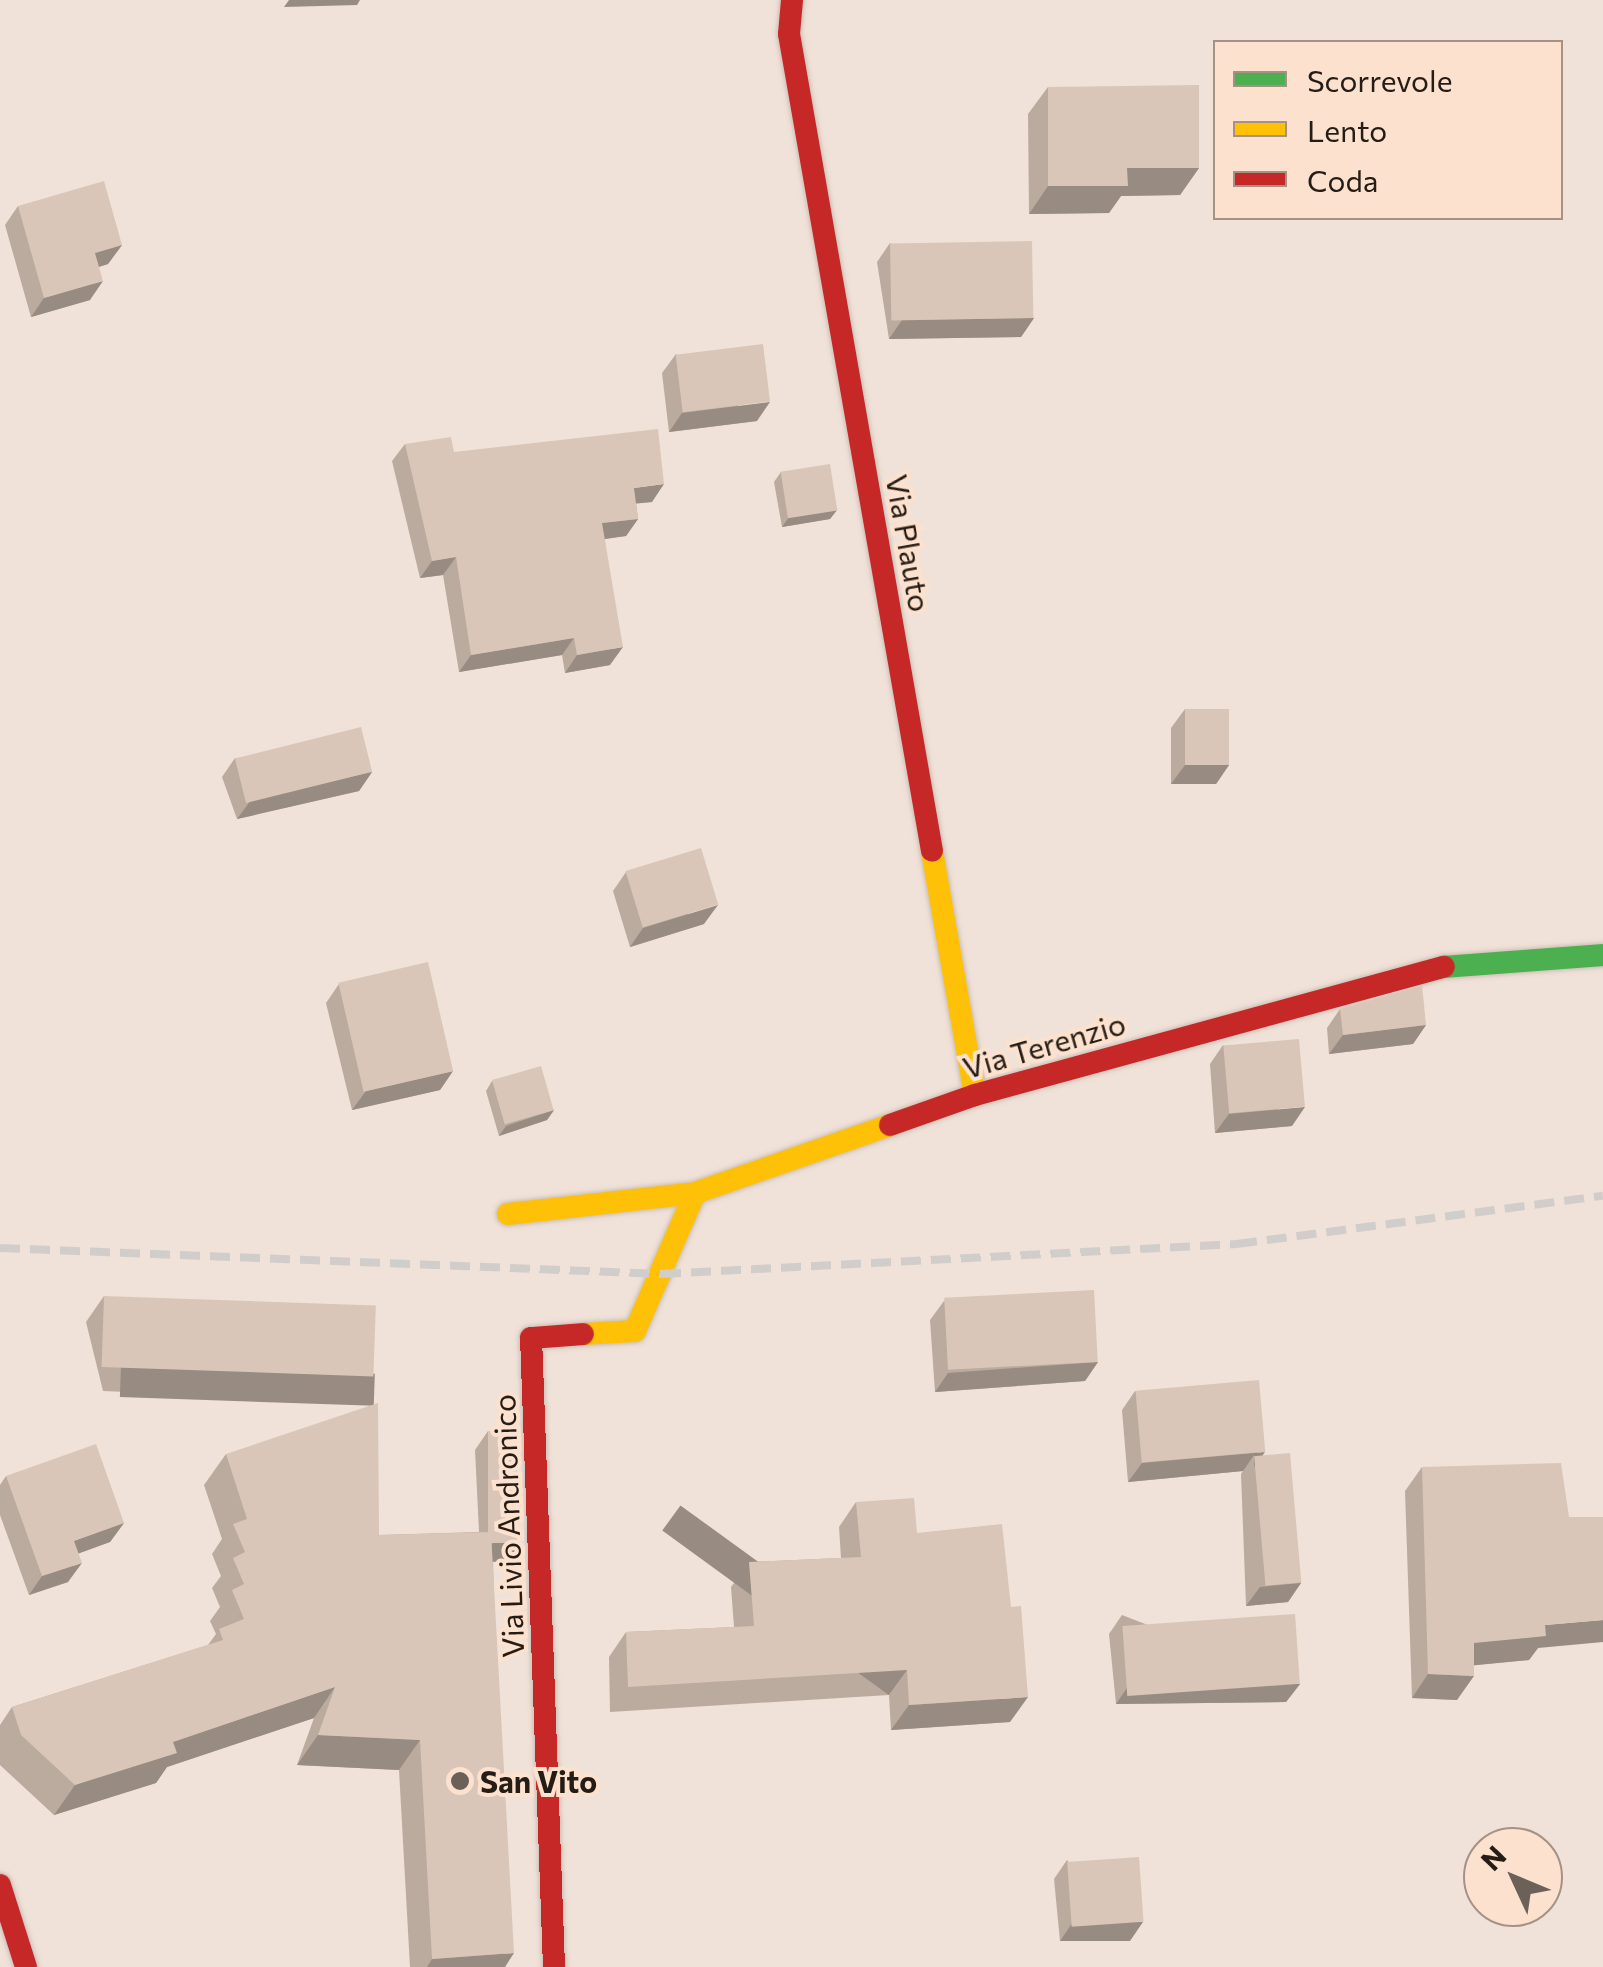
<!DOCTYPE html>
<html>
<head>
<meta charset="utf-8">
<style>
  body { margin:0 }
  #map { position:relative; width:1603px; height:1967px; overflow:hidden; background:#f0e2d8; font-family:Commissioner,sans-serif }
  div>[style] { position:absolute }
  .roads { filter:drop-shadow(0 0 2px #cabfb6) drop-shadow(0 0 2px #cabfb6) }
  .fast>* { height:22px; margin:-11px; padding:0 11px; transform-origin:11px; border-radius:11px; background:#4caf50 }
  .slow>* { height:22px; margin:-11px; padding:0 11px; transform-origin:11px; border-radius:11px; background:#ffc107 }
  .jam>* { height:22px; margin:-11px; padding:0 11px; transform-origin:11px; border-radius:11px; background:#c62828 }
  .rail>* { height:8px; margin-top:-4px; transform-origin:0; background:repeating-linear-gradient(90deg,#d1cdca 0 20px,transparent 0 30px) }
  .wall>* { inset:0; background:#bbaa9e }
  .shaded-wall>* { inset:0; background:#988b81; transform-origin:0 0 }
  .building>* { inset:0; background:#d9c6b8; transform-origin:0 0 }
  .dots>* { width:28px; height:28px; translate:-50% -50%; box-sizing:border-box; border:5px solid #fbe1ce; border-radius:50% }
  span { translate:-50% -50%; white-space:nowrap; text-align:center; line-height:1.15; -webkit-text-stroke:8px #fbe1ce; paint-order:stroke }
  .street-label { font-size:30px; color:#251c15 }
  .poi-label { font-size:30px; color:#251c15; font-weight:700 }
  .left { translate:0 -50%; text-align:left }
  .legend { position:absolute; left:1213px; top:40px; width:350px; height:180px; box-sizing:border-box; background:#fbe1ce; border:2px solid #a59284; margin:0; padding:12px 18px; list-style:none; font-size:30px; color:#251c15 }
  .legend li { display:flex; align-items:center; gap:20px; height:50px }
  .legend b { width:50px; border:2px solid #a59284 }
  .north { position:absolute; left:1463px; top:1827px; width:100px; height:100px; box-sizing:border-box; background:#fbe1ce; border:2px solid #a59284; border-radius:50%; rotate:314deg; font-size:28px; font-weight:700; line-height:40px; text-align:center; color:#251c15 }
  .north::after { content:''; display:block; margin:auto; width:35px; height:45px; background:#6c6159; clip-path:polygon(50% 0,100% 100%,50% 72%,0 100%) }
</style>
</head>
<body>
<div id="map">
  <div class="roads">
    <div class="fast">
      <div style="left:1444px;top:967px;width:159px;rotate:-4.3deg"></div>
    </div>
    <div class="slow">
      <div style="left:932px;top:851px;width:248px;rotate:80deg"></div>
      <div style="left:508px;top:1214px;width:188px;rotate:-6.4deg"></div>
      <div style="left:695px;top:1193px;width:207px;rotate:-19.2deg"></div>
      <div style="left:583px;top:1334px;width:52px;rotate:-3.3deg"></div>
      <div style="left:635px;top:1331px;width:150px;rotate:-66.5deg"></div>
    </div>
    <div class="jam">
      <div style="left:792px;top:0;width:34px;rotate:95deg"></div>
      <div style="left:789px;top:34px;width:829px;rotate:80.07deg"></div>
      <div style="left:890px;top:1125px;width:90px;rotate:-19.4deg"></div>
      <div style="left:975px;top:1095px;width:486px;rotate:-15.3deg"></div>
      <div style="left:0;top:1885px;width:86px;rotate:72.4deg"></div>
      <div style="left:554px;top:1967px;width:629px;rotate:-92.09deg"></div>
      <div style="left:531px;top:1338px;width:52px;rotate:-4.4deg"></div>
    </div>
  </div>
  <div class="rail">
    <div style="left:0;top:1248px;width:662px;rotate:2.25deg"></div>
    <div style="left:661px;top:1274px;width:577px;rotate:-2.98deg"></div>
    <div style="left:1237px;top:1244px;width:369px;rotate:-7.5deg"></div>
  </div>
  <div class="wall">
    <div style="clip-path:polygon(1048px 87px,1199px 168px,1180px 195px,1121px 196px,1109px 213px,1029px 214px,1028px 114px)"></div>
    <div style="clip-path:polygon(18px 206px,122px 245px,108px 264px,99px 267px,90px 300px,31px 317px,5px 225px)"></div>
    <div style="clip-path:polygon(890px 243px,1034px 318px,1021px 337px,889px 339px,877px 262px)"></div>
    <div style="clip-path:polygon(676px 354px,757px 421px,669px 432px,662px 373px)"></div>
    <div style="clip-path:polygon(405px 444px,652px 502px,636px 503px,638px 519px,626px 536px,605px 539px,610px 665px,565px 673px,562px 655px,459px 672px,443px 575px,420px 578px,392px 461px)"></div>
    <div style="clip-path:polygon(781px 472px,837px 510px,830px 519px,782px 527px,774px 482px)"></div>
    <div style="clip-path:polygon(1185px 709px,1229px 765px,1216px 784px,1171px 784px,1171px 728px)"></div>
    <div style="clip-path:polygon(235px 758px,372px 772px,359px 791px,237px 819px,222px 777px)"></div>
    <div style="clip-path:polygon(626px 872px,704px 924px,630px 947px,613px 891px)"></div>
    <div style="clip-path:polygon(339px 984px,453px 1071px,440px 1090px,352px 1110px,326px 1003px)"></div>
    <div style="clip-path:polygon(1340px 1009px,1426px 1025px,1413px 1044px,1329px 1054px,1327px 1028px)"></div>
    <div style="clip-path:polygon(1223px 1045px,1292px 1126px,1215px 1133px,1210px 1064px)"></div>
    <div style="clip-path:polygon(492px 1081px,554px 1110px,547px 1120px,499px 1136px,486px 1091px)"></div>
    <div style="clip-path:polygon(104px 1296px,357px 1401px,103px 1391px,86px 1322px)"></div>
    <div style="clip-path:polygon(944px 1301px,1098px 1362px,1085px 1381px,935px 1392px,930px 1320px)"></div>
    <div style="clip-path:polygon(1135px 1391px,1263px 1455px,1301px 1583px,1288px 1602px,1246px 1606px,1241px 1474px,1243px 1471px,1128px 1482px,1122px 1410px)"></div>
    <div style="clip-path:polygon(488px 1431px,508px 1561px,493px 1562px,505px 1967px,410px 1967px,399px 1770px,297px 1765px,314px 1718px,167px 1767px,156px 1783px,54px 1815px,0 1765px,0 1725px,12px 1707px,208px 1645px,216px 1634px,210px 1621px,220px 1607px,212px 1588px,221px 1576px,212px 1554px,222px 1539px,204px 1485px,226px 1454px,379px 1535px,479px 1532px,475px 1450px)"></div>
    <div style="clip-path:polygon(1422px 1467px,1569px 1517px,1538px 1648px,1529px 1660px,1474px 1665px,1457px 1700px,1412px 1698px,1405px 1491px)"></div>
    <div style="clip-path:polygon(6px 1476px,124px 1523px,110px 1542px,78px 1553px,68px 1582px,29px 1595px,0 1515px,0 1485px)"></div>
    <div style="clip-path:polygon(856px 1502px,917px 1533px,1010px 1722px,891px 1730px,889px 1695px,610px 1712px,609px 1657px,626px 1632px,734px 1627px,731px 1587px,749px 1562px,841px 1558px,839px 1527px)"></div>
    <div style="clip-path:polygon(1122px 1615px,1300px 1684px,1286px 1702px,1116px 1704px,1109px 1634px)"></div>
    <div style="clip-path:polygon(1067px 1860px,1130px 1941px,1060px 1941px,1054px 1879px)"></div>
  </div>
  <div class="shaded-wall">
    <div style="clip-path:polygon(289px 0,360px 0,357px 5px,284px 7px)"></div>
    <div style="clip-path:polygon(1127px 168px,1199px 168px,1180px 195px,1121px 196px,1109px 213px,1029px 214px,1048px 186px)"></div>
    <div style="clip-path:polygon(122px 245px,108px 264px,82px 272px,95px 253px)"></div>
    <div style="clip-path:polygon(103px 281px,90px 300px,31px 317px,44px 298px)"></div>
    <div style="clip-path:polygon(1034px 318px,1021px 337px,889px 339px,902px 320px)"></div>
    <div style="clip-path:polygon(770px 402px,757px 421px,669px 432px,682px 413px)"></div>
    <div style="clip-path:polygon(664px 484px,652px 502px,622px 505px,634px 488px)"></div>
    <div style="clip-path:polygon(837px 510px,830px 519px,782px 527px,789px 517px)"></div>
    <div style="clip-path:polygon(638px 519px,626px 536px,590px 541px,602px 523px)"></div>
    <div style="clip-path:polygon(456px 557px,443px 575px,420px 578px,432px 561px)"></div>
    <div style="clip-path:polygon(574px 638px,562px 655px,459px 672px,471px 655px)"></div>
    <div style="clip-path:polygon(623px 647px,610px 665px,565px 673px,577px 655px)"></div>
    <div style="clip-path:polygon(1185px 765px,1229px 765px,1216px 784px,1171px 784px)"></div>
    <div style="clip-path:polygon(372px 772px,359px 791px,237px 819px,251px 800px)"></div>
    <div style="clip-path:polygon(718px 905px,704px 924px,630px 947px,643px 928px)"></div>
    <div style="clip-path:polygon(1426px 1025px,1413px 1044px,1329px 1054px,1343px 1035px)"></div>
    <div style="clip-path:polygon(453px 1071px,440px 1090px,352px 1110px,366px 1091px)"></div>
    <div style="clip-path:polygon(1305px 1107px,1292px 1126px,1215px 1133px,1229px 1114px)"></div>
    <div style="clip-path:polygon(554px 1110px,547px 1120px,499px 1136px,506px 1126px)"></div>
    <div style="clip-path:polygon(1098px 1362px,1085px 1381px,935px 1392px,948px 1373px)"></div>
    <div style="left:121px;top:1365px;width:254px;height:32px;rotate:2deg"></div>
    <div style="clip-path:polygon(1265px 1452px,1254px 1467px,1254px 1455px,1243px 1471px,1128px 1482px,1142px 1463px)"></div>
    <div style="clip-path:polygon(124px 1523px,110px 1542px,61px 1560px,74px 1541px)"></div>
    <div style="clip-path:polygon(521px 1542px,508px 1561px,480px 1562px,493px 1543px)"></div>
    <div style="clip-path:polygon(82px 1563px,68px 1582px,29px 1595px,42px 1576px)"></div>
    <div style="clip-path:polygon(1301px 1583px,1288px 1602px,1246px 1606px,1260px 1587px)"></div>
    <div style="clip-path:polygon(1603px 1620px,1603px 1642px,1538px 1648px,1529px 1660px,1457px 1667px,1474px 1643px,1545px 1625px)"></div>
    <div style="left:907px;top:1670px;width:31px;height:280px;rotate:126deg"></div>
    <div style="clip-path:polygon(1428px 1674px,1474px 1676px,1457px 1700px,1412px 1698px)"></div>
    <div style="clip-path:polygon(1300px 1684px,1286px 1702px,1116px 1704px,1129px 1685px)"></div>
    <div style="clip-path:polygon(335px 1687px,314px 1718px,167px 1767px,156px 1783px,54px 1815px,75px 1785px,173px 1742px)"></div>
    <div style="clip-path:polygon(1028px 1697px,1010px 1722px,891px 1730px,909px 1705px)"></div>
    <div style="clip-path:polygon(318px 1735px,420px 1740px,399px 1770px,297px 1765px)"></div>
    <div style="clip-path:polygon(1073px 1922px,1143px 1922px,1130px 1941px,1060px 1941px)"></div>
    <div style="clip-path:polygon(514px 1953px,505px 1967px,427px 1967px,432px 1959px)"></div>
  </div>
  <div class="building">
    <div style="clip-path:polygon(1199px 85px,1199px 168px,1127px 168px,1128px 186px,1048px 186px,1048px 87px)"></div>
    <div style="clip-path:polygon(104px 181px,122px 245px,95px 253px,103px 281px,44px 298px,18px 206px)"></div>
    <div style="left:1032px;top:241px;width:77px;height:142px;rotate:89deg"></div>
    <div style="left:763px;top:344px;width:58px;height:88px;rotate:83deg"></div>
    <div style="clip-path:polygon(658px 429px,664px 484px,634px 488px,638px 519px,602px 523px,623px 647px,577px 655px,574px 638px,471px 655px,456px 557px,432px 561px,405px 444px,451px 437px,454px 452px)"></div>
    <div style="left:830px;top:464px;width:47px;height:50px;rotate:81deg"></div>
    <div style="left:1185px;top:709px;width:44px;height:56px"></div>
    <div style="left:361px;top:727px;width:46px;height:130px;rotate:76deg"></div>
    <div style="left:701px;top:848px;width:59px;height:79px;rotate:73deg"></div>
    <div style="left:428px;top:962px;width:112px;height:92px;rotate:77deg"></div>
    <div style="clip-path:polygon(1422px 985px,1426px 1025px,1343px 1035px,1340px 1009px)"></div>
    <div style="left:1299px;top:1039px;width:68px;height:76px;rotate:85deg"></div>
    <div style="left:541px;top:1066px;width:46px;height:51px;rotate:74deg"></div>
    <div style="left:1094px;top:1290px;width:72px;height:150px;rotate:87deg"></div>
    <div style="left:104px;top:1296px;width:272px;height:71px;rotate:2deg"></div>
    <div style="left:1259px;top:1380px;width:72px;height:124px;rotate:85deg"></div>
    <div style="clip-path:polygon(378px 1403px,379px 1535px,491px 1532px,514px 1953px,432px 1959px,420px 1740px,318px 1735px,335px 1687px,173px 1742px,177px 1753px,75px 1785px,21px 1735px,12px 1707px,223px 1640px,219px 1629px,244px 1619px,232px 1590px,244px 1584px,233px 1558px,245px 1552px,233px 1524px,247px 1519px,226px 1454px)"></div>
    <div style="left:488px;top:1431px;width:29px;height:112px"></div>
    <div style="clip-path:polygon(96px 1444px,124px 1523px,74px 1541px,82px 1563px,42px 1576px,6px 1476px)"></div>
    <div style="left:1290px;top:1453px;width:130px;height:36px;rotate:85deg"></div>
    <div style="clip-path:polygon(1561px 1463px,1569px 1517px,1603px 1517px,1603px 1620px,1545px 1625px,1546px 1636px,1474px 1643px,1474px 1676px,1428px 1674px,1422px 1467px)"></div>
    <div style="clip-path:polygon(914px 1498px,917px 1533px,1002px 1524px,1011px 1607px,1021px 1606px,1028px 1697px,909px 1705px,907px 1670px,628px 1687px,626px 1632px,754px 1626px,749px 1562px,861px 1557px,856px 1502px)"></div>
    <div style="left:1295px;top:1614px;width:70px;height:173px;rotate:86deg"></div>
    <div style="left:1139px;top:1857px;width:65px;height:72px;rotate:86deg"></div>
  </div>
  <div class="dots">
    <div style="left:460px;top:1781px;background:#6c6159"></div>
  </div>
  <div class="street-label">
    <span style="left:909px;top:543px;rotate:80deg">Via Plauto</span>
    <span style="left:1044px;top:1045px;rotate:-16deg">Via Terenzio</span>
    <span style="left:508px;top:1526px;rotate:-92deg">Via Livio Andronico</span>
  </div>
  <div class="poi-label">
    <span class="left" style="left:480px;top:1781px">San Vito</span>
  </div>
  <ul class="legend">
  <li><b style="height:12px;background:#4caf50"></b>Scorrevole</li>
  <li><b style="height:12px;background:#ffc107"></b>Lento</li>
  <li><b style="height:12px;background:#c62828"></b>Coda</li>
  </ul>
  <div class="north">N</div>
</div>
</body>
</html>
